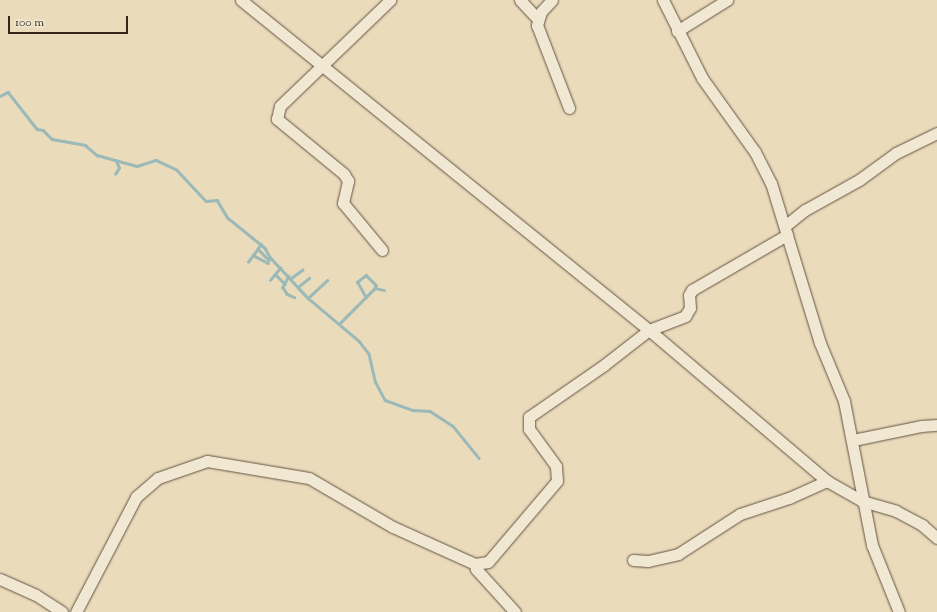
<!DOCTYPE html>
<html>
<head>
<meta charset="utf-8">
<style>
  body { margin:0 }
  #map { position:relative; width:937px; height:612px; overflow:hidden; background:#eadbbb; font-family:"Sorts Mill Goudy",serif }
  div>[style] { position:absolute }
  .stream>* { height:2.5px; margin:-1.25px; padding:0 1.25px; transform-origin:1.25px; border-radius:1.25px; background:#9bb9b9 }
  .roads { filter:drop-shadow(0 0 1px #645242) drop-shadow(0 0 1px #645242) }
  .minor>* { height:11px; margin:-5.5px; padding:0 5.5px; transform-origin:5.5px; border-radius:5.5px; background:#f1e8d3 }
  span { translate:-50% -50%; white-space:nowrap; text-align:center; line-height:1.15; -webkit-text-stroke:3px #f1e8d3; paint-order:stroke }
  .scale { position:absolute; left:8px; top:16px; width:120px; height:18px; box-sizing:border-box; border:2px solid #372519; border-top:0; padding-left:5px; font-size:12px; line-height:14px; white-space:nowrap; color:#372519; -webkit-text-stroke:3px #f1e8d3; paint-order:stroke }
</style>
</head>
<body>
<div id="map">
  <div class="stream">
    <div style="left:0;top:96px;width:9px;rotate:-27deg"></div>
    <div style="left:8px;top:92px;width:47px;rotate:51.9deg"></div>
    <div style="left:37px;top:129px;width:6px;rotate:9deg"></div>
    <div style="left:43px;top:130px;width:13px;rotate:45deg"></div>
    <div style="left:52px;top:139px;width:34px;rotate:10deg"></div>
    <div style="left:85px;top:145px;width:16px;rotate:40deg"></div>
    <div style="left:97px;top:155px;width:41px;rotate:15.4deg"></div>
    <div style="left:137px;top:166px;width:20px;rotate:-18deg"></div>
    <div style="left:156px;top:160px;width:23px;rotate:25deg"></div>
    <div style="left:177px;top:170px;width:42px;rotate:46.9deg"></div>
    <div style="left:206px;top:201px;width:11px;rotate:-5deg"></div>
    <div style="left:217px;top:200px;width:21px;rotate:59deg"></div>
    <div style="left:228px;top:218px;width:48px;rotate:39deg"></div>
    <div style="left:265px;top:248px;width:10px;rotate:61deg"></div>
    <div style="left:270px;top:257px;width:56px;rotate:47.2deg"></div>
    <div style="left:308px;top:298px;width:67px;rotate:40.1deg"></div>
    <div style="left:359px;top:341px;width:16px;rotate:52deg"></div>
    <div style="left:369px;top:354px;width:28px;rotate:77deg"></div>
    <div style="left:375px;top:381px;width:21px;rotate:62deg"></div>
    <div style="left:385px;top:400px;width:30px;rotate:20deg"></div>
    <div style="left:413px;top:410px;width:17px;rotate:3deg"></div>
    <div style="left:430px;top:411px;width:27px;rotate:33deg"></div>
    <div style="left:453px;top:426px;width:41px;rotate:50.9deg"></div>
    <div style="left:115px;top:174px;width:7px;rotate:-56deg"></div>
    <div style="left:119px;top:168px;width:8px;rotate:-113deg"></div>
    <div style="left:259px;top:250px;width:14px;rotate:45deg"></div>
    <div style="left:253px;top:255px;width:17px;rotate:28deg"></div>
    <div style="left:248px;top:262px;width:22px;rotate:-54deg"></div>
    <div style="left:275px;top:274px;width:14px;rotate:45deg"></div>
    <div style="left:289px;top:276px;width:13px;rotate:119deg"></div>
    <div style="left:283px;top:287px;width:8px;rotate:60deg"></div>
    <div style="left:287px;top:294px;width:8px;rotate:23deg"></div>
    <div style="left:291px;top:278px;width:14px;rotate:-36deg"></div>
    <div style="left:270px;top:280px;width:16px;rotate:-50deg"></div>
    <div style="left:298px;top:287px;width:14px;rotate:-39deg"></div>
    <div style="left:308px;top:298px;width:26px;rotate:-43deg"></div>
    <div style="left:366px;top:298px;width:18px;rotate:-119deg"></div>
    <div style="left:357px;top:282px;width:11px;rotate:-38deg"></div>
    <div style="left:366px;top:275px;width:14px;rotate:45deg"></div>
    <div style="left:376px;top:285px;width:3px;rotate:108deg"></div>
    <div style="left:340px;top:323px;width:49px;rotate:-45deg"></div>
    <div style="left:375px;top:288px;width:9px;rotate:13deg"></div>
  </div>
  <div class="roads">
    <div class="minor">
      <div style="left:241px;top:0;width:525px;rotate:38.97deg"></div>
      <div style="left:649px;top:330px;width:233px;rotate:40.3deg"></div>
      <div style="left:827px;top:481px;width:40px;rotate:29.7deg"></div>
      <div style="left:862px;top:501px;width:35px;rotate:16deg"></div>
      <div style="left:896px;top:511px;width:30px;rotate:28deg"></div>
      <div style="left:922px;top:525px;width:20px;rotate:41deg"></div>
      <div style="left:520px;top:0;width:26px;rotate:47deg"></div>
      <div style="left:552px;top:0;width:16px;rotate:133deg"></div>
      <div style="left:541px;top:12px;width:14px;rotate:107deg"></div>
      <div style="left:537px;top:25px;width:89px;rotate:68.9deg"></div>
      <div style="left:663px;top:0;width:87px;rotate:63.4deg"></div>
      <div style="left:702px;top:78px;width:91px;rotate:54.4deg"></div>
      <div style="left:755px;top:152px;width:35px;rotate:63deg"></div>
      <div style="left:771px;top:183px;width:167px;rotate:73deg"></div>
      <div style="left:820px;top:343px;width:63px;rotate:67.5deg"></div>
      <div style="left:844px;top:401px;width:147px;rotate:79deg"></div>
      <div style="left:872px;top:545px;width:72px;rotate:68.1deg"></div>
      <div style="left:677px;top:31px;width:59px;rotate:-31.8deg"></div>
      <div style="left:785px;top:226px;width:26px;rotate:-39deg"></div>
      <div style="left:805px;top:210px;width:62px;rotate:-29.1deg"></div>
      <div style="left:859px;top:180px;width:46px;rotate:-36.1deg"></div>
      <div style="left:896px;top:153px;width:46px;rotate:-26deg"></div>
      <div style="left:382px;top:250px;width:61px;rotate:-129.7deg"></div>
      <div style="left:343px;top:203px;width:23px;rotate:-77deg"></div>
      <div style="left:348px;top:181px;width:8px;rotate:-120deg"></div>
      <div style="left:344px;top:174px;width:87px;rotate:-140.6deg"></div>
      <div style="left:277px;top:119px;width:13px;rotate:-77deg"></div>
      <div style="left:280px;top:106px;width:153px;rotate:-43.9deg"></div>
      <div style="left:853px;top:440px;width:69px;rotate:-11.6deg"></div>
      <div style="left:921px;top:426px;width:16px;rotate:-4deg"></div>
      <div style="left:633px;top:560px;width:15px;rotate:4deg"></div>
      <div style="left:648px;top:561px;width:31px;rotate:-13deg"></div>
      <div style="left:678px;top:554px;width:74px;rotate:-32.8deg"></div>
      <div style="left:740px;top:514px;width:52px;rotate:-18.1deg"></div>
      <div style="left:789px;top:498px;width:42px;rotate:-24.1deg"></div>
      <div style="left:475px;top:564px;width:5px;rotate:79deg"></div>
      <div style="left:476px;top:569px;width:58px;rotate:47.8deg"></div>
      <div style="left:0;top:579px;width:39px;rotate:24deg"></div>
      <div style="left:36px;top:595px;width:31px;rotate:33deg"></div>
      <div style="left:76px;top:612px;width:130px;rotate:-62.4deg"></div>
      <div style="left:136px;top:497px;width:29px;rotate:-41deg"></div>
      <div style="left:158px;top:478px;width:52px;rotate:-19.1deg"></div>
      <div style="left:207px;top:461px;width:103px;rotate:9.5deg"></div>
      <div style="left:309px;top:478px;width:97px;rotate:30.3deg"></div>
      <div style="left:393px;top:527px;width:90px;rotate:24.3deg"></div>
      <div style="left:475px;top:564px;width:13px;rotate:-9deg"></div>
      <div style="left:488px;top:562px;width:106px;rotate:-49.6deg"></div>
      <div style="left:557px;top:481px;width:15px;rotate:-94deg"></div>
      <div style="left:556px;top:466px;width:46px;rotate:-126.1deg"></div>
      <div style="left:529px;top:429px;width:12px;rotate:-90deg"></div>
      <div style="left:529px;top:417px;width:91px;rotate:-34.7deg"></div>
      <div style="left:604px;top:365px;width:57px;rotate:-37.9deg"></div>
      <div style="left:649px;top:330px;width:39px;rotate:-21deg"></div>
      <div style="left:685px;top:316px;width:9px;rotate:-58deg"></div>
      <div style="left:690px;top:308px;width:13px;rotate:-94deg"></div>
      <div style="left:689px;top:295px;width:6px;rotate:-59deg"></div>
      <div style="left:692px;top:290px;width:110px;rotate:-30.1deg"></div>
    </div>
  </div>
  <div class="scale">100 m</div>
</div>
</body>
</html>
